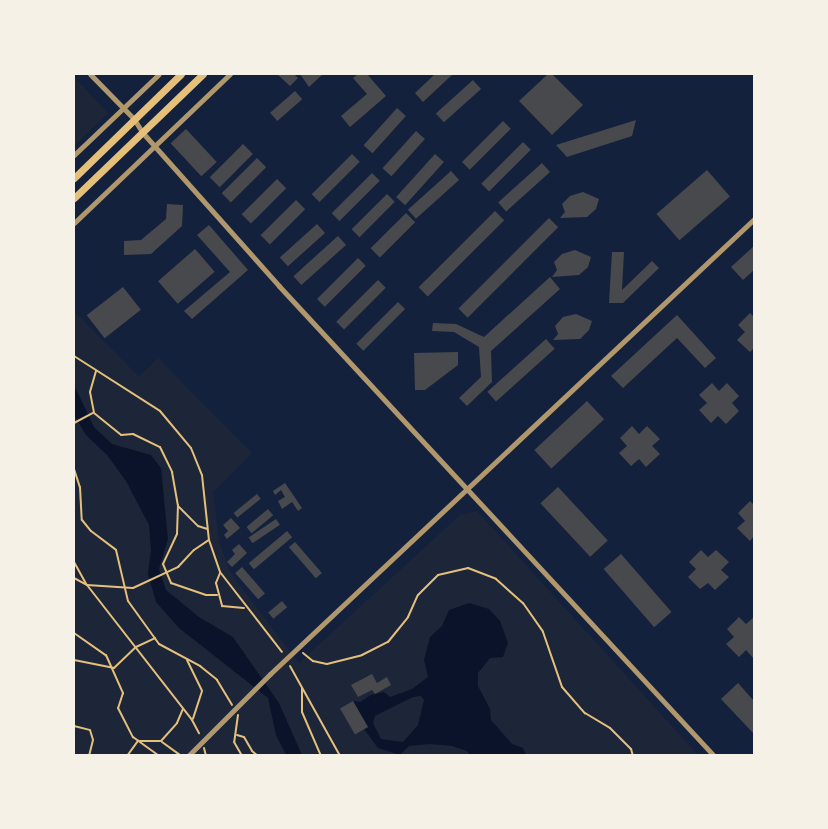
<!DOCTYPE html>
<html>
<head>
<meta charset="utf-8">
<style>
  body { margin:0 }
  #map { position:relative; width:828px; height:829px; overflow:hidden; background:#14213d; font-family:"Space Grotesk",sans-serif }
  div>[style] { position:absolute }
  .green>* { inset:0; background:#1d2539 }
  .water>* { inset:0; background:#0b132b }
  .building>* { inset:0; background:#48494c; transform-origin:0 0 }
  .path>* { height:2px; margin:-1px; padding:0 1px; transform-origin:1px; border-radius:1px; background:#e5c07b }
  .tertiary>* { height:5px; margin:-2.5px; padding:0 2.5px; transform-origin:2.5px; border-radius:2.5px; background:#b1986c }
  .primary>* { height:7px; margin:-3.5px; padding:0 3.5px; transform-origin:3.5px; border-radius:3.5px; background:#e5c07b }
  span { translate:-50% -50%; white-space:nowrap; text-align:center; line-height:1.15; -webkit-text-stroke:6px #f6f1e7; paint-order:stroke }
  .frame { position:absolute; inset:0; border:75px solid #f6f1e7; pointer-events:none }
</style>
</head>
<body>
<div id="map">
  <div class="green">
    <div style="clip-path:polygon(74px 77px,108px 113px,74px 146px)"></div>
    <div style="clip-path:polygon(74px 311px,139px 377px,158px 358px,252px 453px,213px 492px,219px 542px,231px 574px,299px 663px,460px 515px,477px 511px,698px 755px,74px 755px)"></div>
  </div>
  <div class="water">
    <div style="clip-path:polygon(74px 385px,94px 427px,112px 444px,151px 455px,161px 468px,168px 539px,159px 569px,166px 590px,199px 617px,233px 637px,279px 703px,302px 755px,286px 755px,276px 735px,268px 698px,179px 628px,156px 602px,148px 574px,151px 550px,149px 525px,126px 481px,107px 455px,86px 435px,74px 415px)"></div>
    <div style="clip-path:polygon(evenodd,469px 603px,489px 609px,500px 621px,508px 643px,503px 657px,490px 658px,478px 673px,478px 686px,490px 709px,491px 720px,512px 744px,523px 748px,526px 755px,470px 755px,467px 751px,452px 746px,429px 744px,409px 746px,400px 755px,378px 748px,364px 729px,368px 727px,353px 701px,360px 702px,371px 695px,384px 692px,390px 697px,412px 689px,428px 677px,424px 660px,430px 637px,442px 626px,449px 610px,469px 603px,421px 696px,424px 700px,418px 725px,403px 742px,381px 739px,373px 723px,375px 716px,413px 697px,421px 696px)"></div>
  </div>
  <div class="building">
    <div style="clip-path:polygon(277px 74px,294px 74px,298px 78px,290px 86px)"></div>
    <div style="clip-path:polygon(300px 74px,323px 74px,309px 87px)"></div>
    <div style="clip-path:polygon(358px 74px,367px 74px,386px 96px,350px 127px,341px 116px,367px 94px,353px 78px)"></div>
    <div style="clip-path:polygon(435px 74px,453px 74px,423px 102px,415px 93px)"></div>
    <div style="clip-path:polygon(548px 74px,552px 74px,583px 105px,552px 135px,519px 101px)"></div>
    <div style="left:473px;top:80px;width:12px;height:50px;rotate:48deg"></div>
    <div style="left:295px;top:91px;width:11px;height:33px;rotate:49deg"></div>
    <div style="left:397px;top:108px;width:12px;height:50px;rotate:42deg"></div>
    <div style="clip-path:polygon(636px 120px,632px 136px,567px 157px,556px 145px)"></div>
    <div style="left:503px;top:121px;width:11px;height:58px;rotate:45deg"></div>
    <div style="left:186px;top:129px;width:45px;height:21px;rotate:47deg"></div>
    <div style="left:416px;top:131px;width:12px;height:50px;rotate:42deg"></div>
    <div style="left:523px;top:142px;width:11px;height:59px;rotate:45deg"></div>
    <div style="left:243px;top:144px;width:14px;height:47px;rotate:45deg"></div>
    <div style="left:352px;top:154px;width:11px;height:57px;rotate:45deg"></div>
    <div style="left:435px;top:154px;width:12px;height:58px;rotate:42deg"></div>
    <div style="left:257px;top:158px;width:13px;height:50px;rotate:45deg"></div>
    <div style="left:542px;top:163px;width:12px;height:59px;rotate:48deg"></div>
    <div style="left:707px;top:170px;width:35px;height:67px;rotate:49deg"></div>
    <div style="left:451px;top:171px;width:12px;height:58px;rotate:48deg"></div>
    <div style="left:372px;top:173px;width:11px;height:57px;rotate:45deg"></div>
    <div style="left:277px;top:179px;width:13px;height:50px;rotate:45deg"></div>
    <div style="clip-path:polygon(583px 192px,599px 199px,596px 209px,587px 217px,560px 218px,565px 212px,562px 204px,570px 196px)"></div>
    <div style="left:387px;top:194px;width:11px;height:50px;rotate:45deg"></div>
    <div style="left:296px;top:200px;width:13px;height:50px;rotate:45deg"></div>
    <div style="clip-path:polygon(167px 204px,183px 205px,182px 226px,151px 254px,124px 255px,124px 241px,141px 240px,166px 219px)"></div>
    <div style="left:495px;top:211px;width:13px;height:108px;rotate:45deg"></div>
    <div style="left:406px;top:213px;width:13px;height:50px;rotate:45deg"></div>
    <div style="left:549px;top:218px;width:13px;height:128px;rotate:45deg"></div>
    <div style="left:317px;top:224px;width:12px;height:50px;rotate:48deg"></div>
    <div style="clip-path:polygon(209px 225px,248px 270px,192px 319px,184px 311px,230px 272px,197px 235px)"></div>
    <div style="left:338px;top:236px;width:12px;height:60px;rotate:48deg"></div>
    <div style="clip-path:polygon(754px 246px,754px 270px,743px 280px,731px 267px)"></div>
    <div style="left:195px;top:249px;width:30px;height:49px;rotate:49deg"></div>
    <div style="clip-path:polygon(575px 250px,591px 257px,588px 267px,579px 275px,552px 277px,557px 270px,554px 262px,562px 254px)"></div>
    <div style="clip-path:polygon(612px 252px,624px 252px,622px 290px,652px 261px,659px 268px,623px 303px,609px 303px)"></div>
    <div style="left:358px;top:258px;width:11px;height:58px;rotate:45deg"></div>
    <div style="clip-path:polygon(550px 277px,560px 289px,491px 351px,492px 382px,467px 406px,459px 398px,481px 377px,479px 347px,454px 332px,432px 331px,433px 323px,456px 324px,484px 337px)"></div>
    <div style="left:378px;top:280px;width:11px;height:59px;rotate:45deg"></div>
    <div style="left:123px;top:287px;width:29px;height:46px;rotate:52deg"></div>
    <div style="left:398px;top:302px;width:10px;height:59px;rotate:45deg"></div>
    <div style="clip-path:polygon(750px 313px,754px 317px,754px 348px,750px 352px,737px 340px,745px 332px,738px 325px)"></div>
    <div style="clip-path:polygon(576px 314px,592px 321px,589px 330px,580px 339px,553px 340px,558px 334px,555px 326px,563px 317px)"></div>
    <div style="clip-path:polygon(677px 315px,716px 358px,705px 368px,677px 338px,623px 388px,611px 376px)"></div>
    <div style="left:546px;top:339px;width:13px;height:79px;rotate:48deg"></div>
    <div style="clip-path:polygon(458px 352px,458px 365px,425px 390px,415px 390px,414px 353px)"></div>
    <div style="clip-path:polygon(712px 383px,719px 391px,727px 383px,739px 396px,732px 403px,739px 411px,726px 424px,718px 416px,711px 423px,699px 410px,707px 403px,699px 395px)"></div>
    <div style="left:587px;top:401px;width:25px;height:72px;rotate:47deg"></div>
    <div style="clip-path:polygon(632px 426px,639px 434px,647px 426px,660px 439px,652px 446px,660px 454px,646px 467px,639px 459px,631px 466px,619px 453px,627px 446px,620px 438px)"></div>
    <div style="clip-path:polygon(285px 483px,302px 508px,298px 511px,292px 502px,282px 509px,278px 501px,285px 497px,281px 490px,275px 495px,273px 491px)"></div>
    <div style="left:558px;top:487px;width:73px;height:24px;rotate:47deg"></div>
    <div style="left:257px;top:494px;width:6px;height:30px;rotate:51deg"></div>
    <div style="clip-path:polygon(750px 501px,754px 505px,754px 536px,750px 541px,737px 528px,745px 521px,738px 513px)"></div>
    <div style="left:268px;top:509px;width:8px;height:28px;rotate:50deg"></div>
    <div style="clip-path:polygon(231px 518px,240px 528px,227px 539px,224px 535px,228px 531px,223px 525px)"></div>
    <div style="left:276px;top:519px;width:7px;height:33px;rotate:56deg"></div>
    <div style="left:287px;top:531px;width:8px;height:50px;rotate:50deg"></div>
    <div style="left:295px;top:542px;width:41px;height:8px;rotate:49deg"></div>
    <div style="clip-path:polygon(239px 544px,247px 553px,232px 567px,227px 562px,235px 554px,232px 550px)"></div>
    <div style="clip-path:polygon(701px 550px,708px 557px,716px 550px,729px 562px,721px 570px,729px 577px,715px 590px,708px 583px,700px 589px,688px 577px,696px 569px,689px 562px)"></div>
    <div style="left:621px;top:554px;width:77px;height:23px;rotate:49deg"></div>
    <div style="left:242px;top:567px;width:35px;height:9px;rotate:49deg"></div>
    <div style="left:282px;top:601px;width:8px;height:18px;rotate:50deg"></div>
    <div style="clip-path:polygon(739px 617px,746px 624px,754px 617px,754px 659px,746px 650px,739px 657px,726px 644px,734px 637px,727px 629px)"></div>
    <div style="clip-path:polygon(372px 674px,377px 683px,387px 677px,391px 685px,375px 694px,372px 690px,358px 697px,351px 685px)"></div>
    <div style="clip-path:polygon(738px 683px,754px 701px,754px 734px,721px 699px)"></div>
    <div style="left:353px;top:701px;width:30px;height:15px;rotate:60deg"></div>
  </div>
  <div class="path">
    <div style="left:74px;top:356px;width:102px;rotate:32.6deg"></div>
    <div style="left:160px;top:411px;width:48px;rotate:50deg"></div>
    <div style="left:191px;top:448px;width:29px;rotate:68deg"></div>
    <div style="left:202px;top:475px;width:65px;rotate:83.9deg"></div>
    <div style="left:209px;top:540px;width:34px;rotate:71deg"></div>
    <div style="left:220px;top:572px;width:101px;rotate:52.2deg"></div>
    <div style="left:96px;top:371px;width:22px;rotate:106deg"></div>
    <div style="left:90px;top:392px;width:21px;rotate:79deg"></div>
    <div style="left:94px;top:413px;width:35px;rotate:39deg"></div>
    <div style="left:121px;top:435px;width:12px;rotate:-5deg"></div>
    <div style="left:133px;top:434px;width:30px;rotate:26deg"></div>
    <div style="left:160px;top:447px;width:28px;rotate:64deg"></div>
    <div style="left:172px;top:472px;width:34px;rotate:80deg"></div>
    <div style="left:178px;top:505px;width:29px;rotate:92deg"></div>
    <div style="left:177px;top:534px;width:33px;rotate:115deg"></div>
    <div style="left:163px;top:564px;width:21px;rotate:67deg"></div>
    <div style="left:171px;top:583px;width:37px;rotate:19deg"></div>
    <div style="left:206px;top:595px;width:11px"></div>
    <div style="left:74px;top:423px;width:21px;rotate:-28deg"></div>
    <div style="left:74px;top:469px;width:19px;rotate:72deg"></div>
    <div style="left:80px;top:487px;width:33px;rotate:87deg"></div>
    <div style="left:82px;top:520px;width:14px;rotate:51deg"></div>
    <div style="left:91px;top:531px;width:31px;rotate:37deg"></div>
    <div style="left:116px;top:550px;width:52px;rotate:76.8deg"></div>
    <div style="left:128px;top:601px;width:53px;rotate:54.2deg"></div>
    <div style="left:159px;top:644px;width:47px;rotate:28.2deg"></div>
    <div style="left:200px;top:666px;width:22px;rotate:39deg"></div>
    <div style="left:217px;top:680px;width:29px;rotate:59deg"></div>
    <div style="left:179px;top:507px;width:27px;rotate:45deg"></div>
    <div style="left:198px;top:526px;width:9px;rotate:18deg"></div>
    <div style="left:74px;top:562px;width:26px;rotate:61deg"></div>
    <div style="left:87px;top:585px;width:171px;rotate:52.1deg"></div>
    <div style="left:192px;top:720px;width:15px;rotate:62deg"></div>
    <div style="left:220px;top:573px;width:11px;rotate:112deg"></div>
    <div style="left:216px;top:583px;width:24px;rotate:75deg"></div>
    <div style="left:222px;top:606px;width:22px;rotate:5deg"></div>
    <div style="left:74px;top:578px;width:15px;rotate:28deg"></div>
    <div style="left:87px;top:585px;width:46px;rotate:3.7deg"></div>
    <div style="left:133px;top:588px;width:50px;rotate:-25deg"></div>
    <div style="left:178px;top:567px;width:23px;rotate:-47deg"></div>
    <div style="left:194px;top:550px;width:18px;rotate:-34deg"></div>
    <div style="left:74px;top:633px;width:39px;rotate:35deg"></div>
    <div style="left:106px;top:655px;width:42px;rotate:65.9deg"></div>
    <div style="left:123px;top:693px;width:16px;rotate:108deg"></div>
    <div style="left:118px;top:708px;width:33px;rotate:63deg"></div>
    <div style="left:133px;top:737px;width:32px;rotate:36deg"></div>
    <div style="left:303px;top:653px;width:13px;rotate:39deg"></div>
    <div style="left:313px;top:661px;width:14px;rotate:12deg"></div>
    <div style="left:327px;top:664px;width:36px;rotate:-14deg"></div>
    <div style="left:362px;top:655px;width:29px;rotate:-27deg"></div>
    <div style="left:388px;top:642px;width:32px;rotate:-51deg"></div>
    <div style="left:408px;top:617px;width:24px;rotate:-66deg"></div>
    <div style="left:418px;top:595px;width:28px;rotate:-45deg"></div>
    <div style="left:438px;top:575px;width:31px;rotate:-13deg"></div>
    <div style="left:468px;top:568px;width:30px;rotate:21deg"></div>
    <div style="left:496px;top:579px;width:36px;rotate:42deg"></div>
    <div style="left:523px;top:603px;width:35px;rotate:55deg"></div>
    <div style="left:543px;top:632px;width:58px;rotate:70.9deg"></div>
    <div style="left:562px;top:687px;width:35px;rotate:49deg"></div>
    <div style="left:585px;top:713px;width:29px;rotate:31deg"></div>
    <div style="left:610px;top:728px;width:30px;rotate:45deg"></div>
    <div style="left:631px;top:749px;width:7px;rotate:74deg"></div>
    <div style="left:74px;top:660px;width:41px;rotate:11.3deg"></div>
    <div style="left:114px;top:668px;width:30px;rotate:-44deg"></div>
    <div style="left:136px;top:647px;width:21px;rotate:-25deg"></div>
    <div style="left:187px;top:660px;width:34px;rotate:64deg"></div>
    <div style="left:202px;top:691px;width:29px;rotate:108deg"></div>
    <div style="left:290px;top:666px;width:103px;rotate:60.9deg"></div>
    <div style="left:302px;top:688px;width:24px;rotate:90deg"></div>
    <div style="left:302px;top:712px;width:48px;rotate:66.6deg"></div>
    <div style="left:238px;top:715px;width:27px;rotate:98deg"></div>
    <div style="left:234px;top:742px;width:16px;rotate:60deg"></div>
    <div style="left:74px;top:726px;width:16px;rotate:14deg"></div>
    <div style="left:90px;top:730px;width:10px;rotate:73deg"></div>
    <div style="left:93px;top:740px;width:16px;rotate:104deg"></div>
    <div style="left:237px;top:735px;width:7px;rotate:16deg"></div>
    <div style="left:244px;top:737px;width:16px;rotate:60deg"></div>
    <div style="left:252px;top:751px;width:8px;rotate:40deg"></div>
    <div style="left:162px;top:742px;width:22px;rotate:36deg"></div>
    <div style="left:204px;top:748px;width:8px;rotate:76deg"></div>
    <div style="left:127px;top:756px;width:19px;rotate:-54deg"></div>
    <div style="left:138px;top:741px;width:23px"></div>
    <div style="left:161px;top:741px;width:24px;rotate:-48deg"></div>
    <div style="left:177px;top:723px;width:15px;rotate:-67deg"></div>
  </div>
  <div class="tertiary">
    <div style="left:90px;top:74px;width:63px;rotate:45.6deg"></div>
    <div style="left:134px;top:119px;width:15px;rotate:58deg"></div>
    <div style="left:142px;top:132px;width:206px;rotate:48.3deg"></div>
    <div style="left:279px;top:286px;width:640px;rotate:47.21deg"></div>
    <div style="left:74px;top:155px;width:117px;rotate:-43.6deg"></div>
    <div style="left:74px;top:223px;width:216px;rotate:-43.7deg"></div>
    <div style="left:188px;top:756px;width:116px;rotate:-45deg"></div>
    <div style="left:270px;top:674px;width:664px;rotate:-43.23deg"></div>
  </div>
  <div class="primary">
    <div style="left:74px;top:178px;width:149px;rotate:-44.2deg"></div>
    <div style="left:74px;top:198px;width:179px;rotate:-43.9deg"></div>
  </div>
  <div class="frame"></div>
</div>
</body>
</html>
